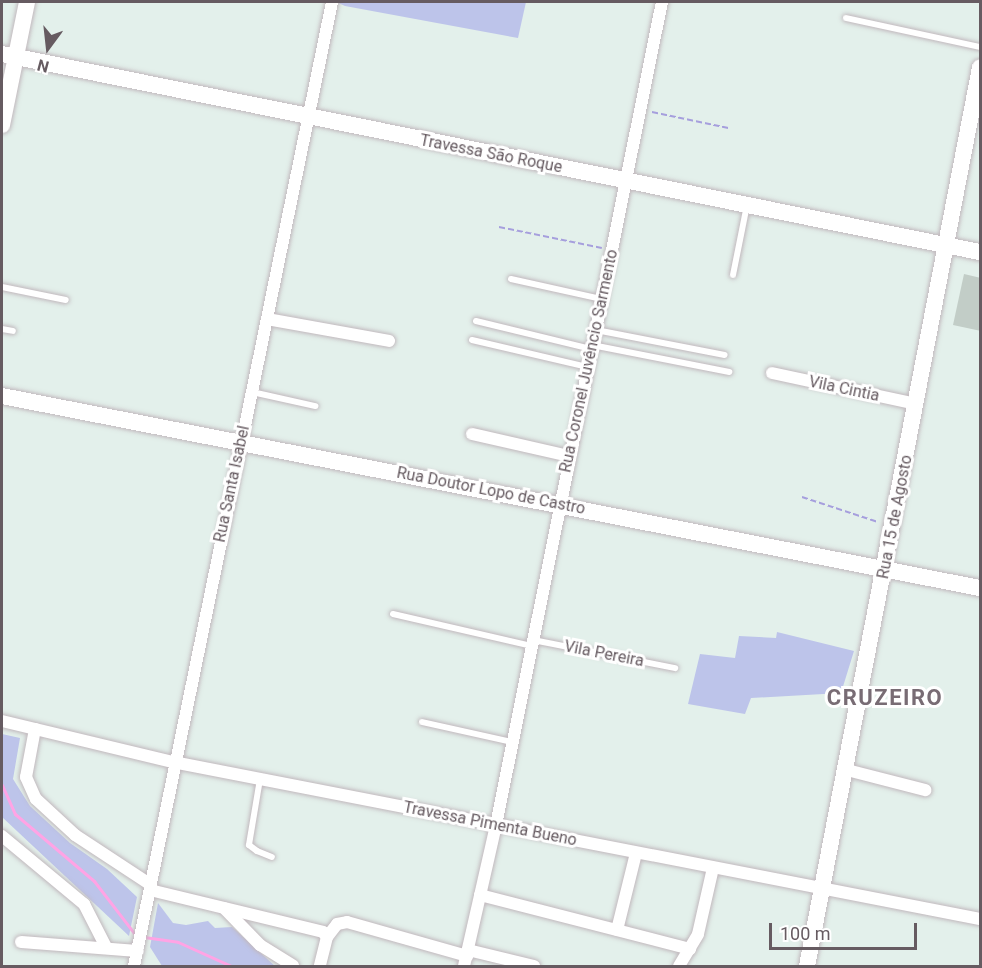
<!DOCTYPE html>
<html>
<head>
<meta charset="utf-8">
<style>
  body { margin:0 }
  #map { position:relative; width:982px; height:968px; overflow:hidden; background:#e3f0eb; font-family:Roboto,sans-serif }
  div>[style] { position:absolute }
  .green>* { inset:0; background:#bdc4ea }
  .stream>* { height:3px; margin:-1.5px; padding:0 1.5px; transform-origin:1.5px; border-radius:1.5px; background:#ffa4e5 }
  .building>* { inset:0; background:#c2cdc7 }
  .path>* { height:1.5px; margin-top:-0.75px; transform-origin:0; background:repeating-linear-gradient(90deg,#a69fdd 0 6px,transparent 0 9px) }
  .roads { filter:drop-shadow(0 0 2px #c1b8bd) drop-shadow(0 0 2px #c1b8bd) }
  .lane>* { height:6px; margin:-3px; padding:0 3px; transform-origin:3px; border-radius:3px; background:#fff }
  .street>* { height:12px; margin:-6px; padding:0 6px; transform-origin:6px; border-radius:6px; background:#fff }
  .secondary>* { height:16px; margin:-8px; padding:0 8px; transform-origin:8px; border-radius:8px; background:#fff }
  span { translate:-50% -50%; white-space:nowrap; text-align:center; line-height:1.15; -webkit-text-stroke:6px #fff; paint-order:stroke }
  .street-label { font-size:16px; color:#665b61 }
  .district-label { font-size:22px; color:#786c74; font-weight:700; letter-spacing:1.5px }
  .frame { position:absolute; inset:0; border:3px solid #665b61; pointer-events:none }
  .north { position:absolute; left:18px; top:18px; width:60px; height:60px; -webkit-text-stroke:4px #fff; paint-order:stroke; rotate:195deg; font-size:16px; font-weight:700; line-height:24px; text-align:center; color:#665b61 }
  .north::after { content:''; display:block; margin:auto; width:21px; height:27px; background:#665b61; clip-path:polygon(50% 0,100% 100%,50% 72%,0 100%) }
  .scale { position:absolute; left:769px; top:923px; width:148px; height:27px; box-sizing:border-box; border:3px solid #665b61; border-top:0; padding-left:8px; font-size:18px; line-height:21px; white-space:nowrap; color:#665b61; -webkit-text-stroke:4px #fff; paint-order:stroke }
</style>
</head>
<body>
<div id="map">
  <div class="green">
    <div style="clip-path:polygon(336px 2px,526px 2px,518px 38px,345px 6px)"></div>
    <div style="clip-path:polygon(777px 632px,854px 651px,841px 693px,751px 698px,745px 714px,688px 704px,700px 654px,735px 658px,739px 636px,776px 638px)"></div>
    <div style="clip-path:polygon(2px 734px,20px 738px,13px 779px,30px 806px,70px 843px,107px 869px,137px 897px,129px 936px,2px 817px)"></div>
    <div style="clip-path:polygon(158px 903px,173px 923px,186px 925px,208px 921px,215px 928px,232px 927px,275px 966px,162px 966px,150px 947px)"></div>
  </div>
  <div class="stream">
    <div style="left:2px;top:785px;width:32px;rotate:66deg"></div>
    <div style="left:15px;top:814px;width:104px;rotate:40.3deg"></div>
    <div style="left:94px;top:881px;width:66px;rotate:52.4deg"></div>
    <div style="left:134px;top:933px;width:4px;rotate:14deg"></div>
    <div style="left:144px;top:937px;width:34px;rotate:8deg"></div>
    <div style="left:178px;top:942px;width:58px;rotate:24.4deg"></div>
  </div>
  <div class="building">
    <div style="clip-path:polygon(964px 274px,981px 278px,981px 331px,953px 325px)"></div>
  </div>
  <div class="path">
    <div style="left:652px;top:112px;width:78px;rotate:11.9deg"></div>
    <div style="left:499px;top:227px;width:105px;rotate:11.5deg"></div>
    <div style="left:802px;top:497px;width:80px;rotate:18.2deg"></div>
  </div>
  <div class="roads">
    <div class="lane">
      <div style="left:846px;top:18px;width:137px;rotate:12.2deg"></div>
      <div style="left:733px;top:275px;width:71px;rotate:-78.7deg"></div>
      <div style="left:511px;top:279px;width:92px;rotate:12.5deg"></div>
      <div style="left:2px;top:287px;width:65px;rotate:11.5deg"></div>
      <div style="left:476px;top:321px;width:118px;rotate:13.7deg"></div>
      <div style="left:2px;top:329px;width:11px;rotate:10deg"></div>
      <div style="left:596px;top:330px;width:131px;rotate:11deg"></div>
      <div style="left:472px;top:340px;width:118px;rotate:13.2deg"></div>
      <div style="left:592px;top:345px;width:140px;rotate:11.1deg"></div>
      <div style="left:252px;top:392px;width:65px;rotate:12.5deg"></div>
      <div style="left:393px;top:614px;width:143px;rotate:13deg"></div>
      <div style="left:533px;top:640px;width:145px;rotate:11.2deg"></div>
      <div style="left:422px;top:722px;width:92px;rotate:12.5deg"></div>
      <div style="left:260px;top:779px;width:67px;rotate:99.5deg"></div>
      <div style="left:249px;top:845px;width:10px;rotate:37deg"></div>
      <div style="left:257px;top:851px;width:16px;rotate:22deg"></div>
    </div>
    <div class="street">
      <div style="left:267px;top:319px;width:124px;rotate:10.2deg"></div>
      <div style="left:772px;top:373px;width:147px;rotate:12.1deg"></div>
      <div style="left:472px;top:434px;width:99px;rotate:12.8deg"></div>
      <div style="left:2px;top:721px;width:176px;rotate:13.5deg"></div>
      <div style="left:173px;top:762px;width:822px;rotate:11.01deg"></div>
      <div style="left:35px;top:729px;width:49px;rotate:100.6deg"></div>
      <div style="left:26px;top:777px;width:24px;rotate:66deg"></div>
      <div style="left:36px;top:799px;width:53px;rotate:42.7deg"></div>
      <div style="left:75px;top:835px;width:91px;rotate:33.3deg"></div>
      <div style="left:847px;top:770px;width:81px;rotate:14.4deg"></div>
      <div style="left:2px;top:836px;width:107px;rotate:39.7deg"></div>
      <div style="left:84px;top:904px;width:48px;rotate:62.9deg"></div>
      <div style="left:150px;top:890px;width:178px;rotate:13.6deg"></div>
      <div style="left:323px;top:932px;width:6px;rotate:51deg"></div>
      <div style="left:327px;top:937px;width:30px;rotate:104deg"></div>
      <div style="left:480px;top:895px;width:217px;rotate:14.4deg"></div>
      <div style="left:224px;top:908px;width:52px;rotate:45.8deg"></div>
      <div style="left:260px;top:945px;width:39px;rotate:32deg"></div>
      <div style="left:617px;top:930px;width:79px;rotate:-76.1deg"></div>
      <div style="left:327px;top:937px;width:16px;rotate:-52deg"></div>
      <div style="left:337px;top:924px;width:10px;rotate:-11deg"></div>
      <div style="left:347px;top:922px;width:125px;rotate:15.8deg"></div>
      <div style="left:21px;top:942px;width:117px;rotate:4.4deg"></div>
      <div style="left:468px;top:950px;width:68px;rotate:13.6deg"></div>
      <div style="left:134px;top:966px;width:984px;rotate:-78.39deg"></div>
      <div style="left:464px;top:966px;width:145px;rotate:-77.2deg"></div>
      <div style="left:496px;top:825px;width:840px;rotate:-78.6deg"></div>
      <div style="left:679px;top:966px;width:37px;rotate:-59deg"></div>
      <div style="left:698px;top:934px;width:68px;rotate:-77.2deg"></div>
    </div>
    <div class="secondary">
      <div style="left:2px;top:54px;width:998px;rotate:11.45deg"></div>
      <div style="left:2px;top:125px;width:126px;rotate:-78.5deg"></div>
      <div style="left:2px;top:396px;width:997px;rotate:11.11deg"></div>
      <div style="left:807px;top:966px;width:915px;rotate:-79.1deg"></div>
    </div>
  </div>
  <div class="street-label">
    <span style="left:491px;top:154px;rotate:11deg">Travessa São Roque</span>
    <span style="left:589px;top:361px;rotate:-78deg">Rua Coronel Juvêncio Sarmento</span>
    <span style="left:844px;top:389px;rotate:12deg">Vila Cintia</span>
    <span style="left:232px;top:484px;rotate:-78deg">Rua Santa Isabel</span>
    <span style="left:491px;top:491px;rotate:11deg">Rua Doutor Lopo de Castro</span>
    <span style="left:895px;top:517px;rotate:-79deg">Rua 15 de Agosto</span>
    <span style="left:604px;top:654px;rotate:11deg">Vila Pereira</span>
    <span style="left:490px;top:824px;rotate:11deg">Travessa Pimenta Bueno</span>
  </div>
  <div class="district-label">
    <span style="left:885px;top:698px">CRUZEIRO</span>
  </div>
  <div class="frame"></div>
  <div class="north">N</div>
  <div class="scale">100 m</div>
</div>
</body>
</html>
